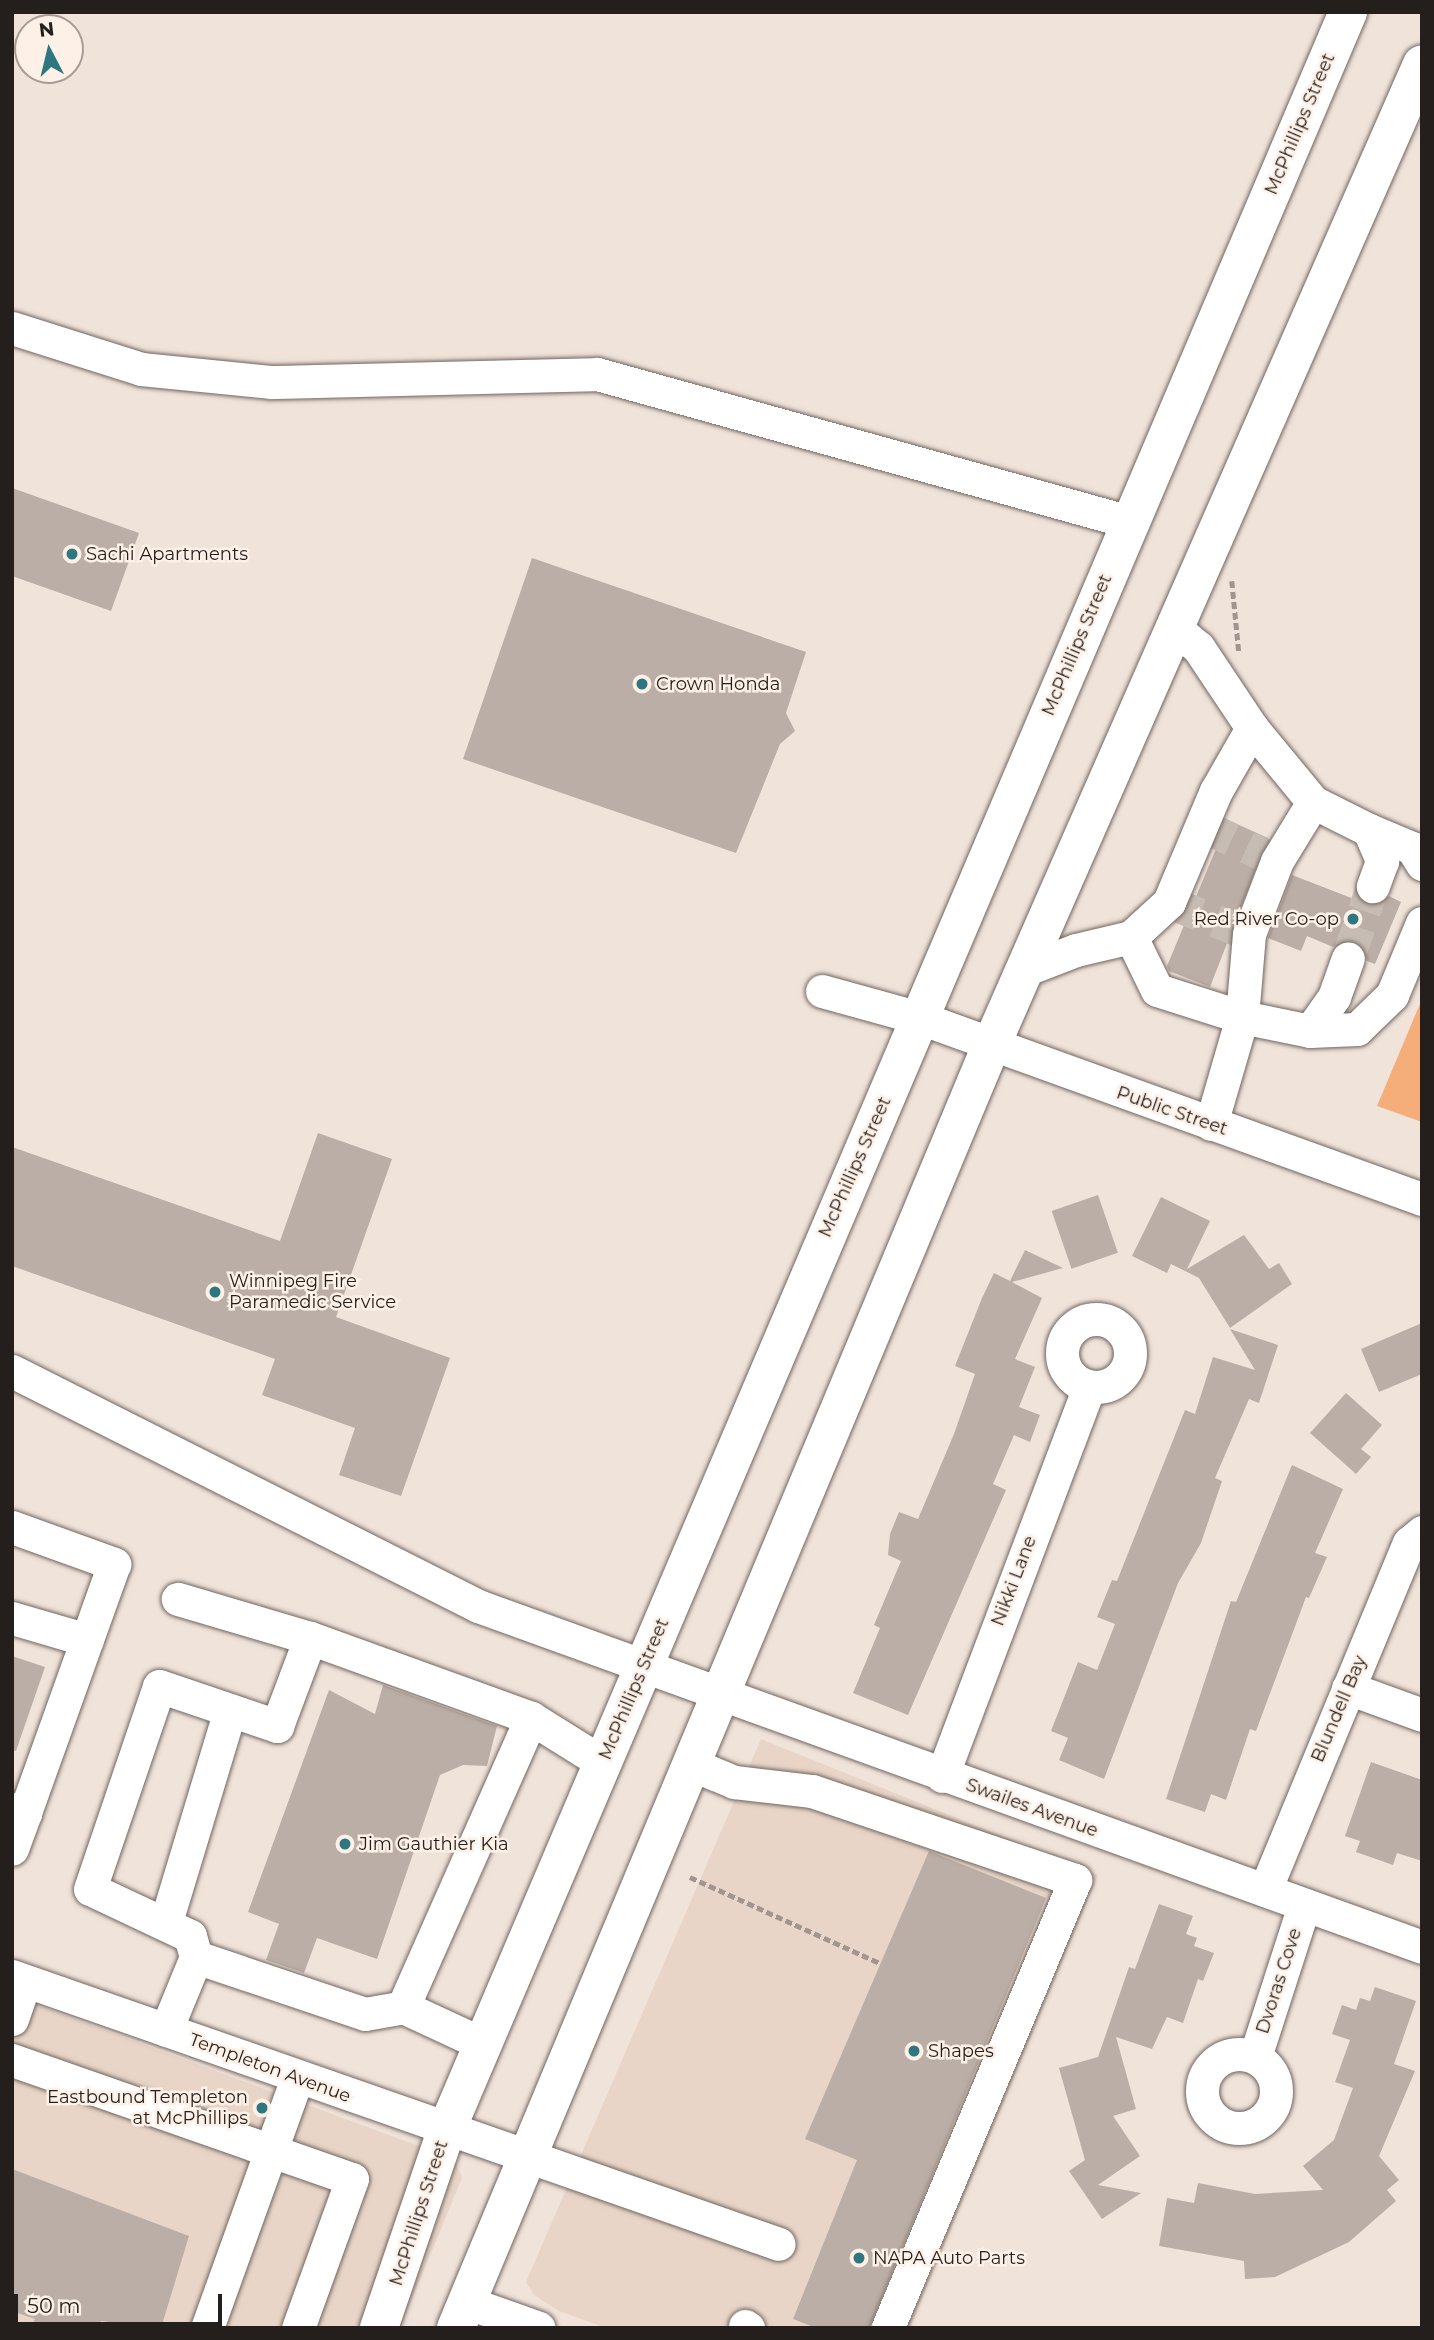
<!DOCTYPE html>
<html>
<head>
<meta charset="utf-8">
<style>
  body { margin:0 }
  #map { position:relative; width:1434px; height:2340px; overflow:hidden; background:#f0e3da; font-family:Montserrat,sans-serif }
  div>[style] { position:absolute }
  .built>* { inset:0; background:#e8d5c7 }
  .green>* { inset:0; background:#f5ae7a }
  .building>* { inset:0; background:#bbaea6; transform-origin:0 0 }
  .minor-tunnel>* { height:33px; margin-top:-16.5px; transform-origin:0; background:repeating-linear-gradient(90deg,#c7bcb4 0 33px,transparent 0 50px) }
  .path>* { height:4.5px; margin-top:-2.25px; transform-origin:0; background:repeating-linear-gradient(90deg,#a0968f 0 7px,transparent 0 10.5px) }
  .roads { filter:drop-shadow(0 0 2px #71665f) drop-shadow(0 0 2px #71665f) }
  .minor>* { height:33px; margin:-16.5px; padding:0 16.5px; transform-origin:16.5px; border-radius:16.5px; background:#fff }
  .minor>.ring { margin:-16.5px; padding:0; box-sizing:content-box; background:none; border:33px solid #fff; border-radius:50% }
  .major>* { height:38px; margin:-19px; padding:0 19px; transform-origin:19px; border-radius:19px; background:#fff }
  .dots>* { width:19px; height:19px; translate:-50% -50%; box-sizing:border-box; border:4px solid #fdf0e7; border-radius:50% }
  span { translate:-50% -50%; white-space:nowrap; text-align:center; line-height:1.15; -webkit-text-stroke:5px #fdf0e7; paint-order:stroke }
  .street-label { font-size:18px; color:#241f1c }
  .poi-label { font-size:18px; color:#241f1c }
  .left { translate:0 -50%; text-align:left }
  .right { translate:-100% -50%; text-align:right }
  .frame { position:absolute; inset:0; border:14px solid #241f1c; pointer-events:none }
  .north { position:absolute; left:14px; top:14px; width:70px; height:70px; box-sizing:border-box; background:#fdf0e7; border:2px solid #a69c96; border-radius:50%; rotate:353deg; font-size:19px; font-weight:700; line-height:28px; text-align:center; color:#241f1c }
  .north::after { content:''; display:block; margin:auto; width:24px; height:32px; background:#2f7780; clip-path:polygon(50% 0,100% 100%,50% 72%,0 100%) }
  .scale { position:absolute; left:14px; top:2294px; width:208px; height:32px; box-sizing:border-box; border:4px solid #241f1c; border-top:0; padding-left:9px; font-size:21px; line-height:24px; white-space:nowrap; color:#241f1c; -webkit-text-stroke:5px #fdf0e7; paint-order:stroke }
</style>
</head>
<body>
<div id="map">
  <div class="built">
    <div style="clip-path:polygon(761px 1739px,1098px 1875px,910px 2328px,606px 2328px,559px 2311px,534px 2295px,526px 2282px)"></div>
    <div style="clip-path:polygon(12px 1996px,454px 2159px,462px 2178px,400px 2328px,12px 2328px)"></div>
  </div>
  <div class="green">
    <div style="clip-path:polygon(1422px 999px,1422px 1122px,1377px 1106px)"></div>
  </div>
  <div class="building">
    <div style="clip-path:polygon(12px 488px,139px 533px,111px 611px,12px 576px)"></div>
    <div style="clip-path:polygon(532px 558px,806px 652px,786px 713px,795px 731px,780px 744px,736px 853px,463px 759px)"></div>
    <div style="clip-path:polygon(1228px 820px,1268px 838px,1210px 987px,1169px 971px,1167px 966px)"></div>
    <div style="clip-path:polygon(1292px 875px,1367px 904px,1377px 905px,1389px 896px,1401px 902px,1375px 964px,1367px 961px,1363px 946px,1354px 940px,1344px 939px,1333px 947px,1307px 936px,1301px 951px,1268px 938px)"></div>
    <div style="clip-path:polygon(318px 1133px,392px 1159px,336px 1317px,450px 1358px,401px 1496px,339px 1475px,355px 1428px,262px 1395px,275px 1359px,12px 1266px,12px 1147px,280px 1241px)"></div>
    <div style="left:1098px;top:1195px;width:61px;height:49px;rotate:71deg"></div>
    <div style="clip-path:polygon(1161px 1197px,1210px 1221px,1187px 1269px,1244px 1235px,1269px 1269px,1279px 1263px,1292px 1284px,1230px 1328px,1199px 1278px,1171px 1264px,1167px 1273px,1132px 1256px)"></div>
    <div style="clip-path:polygon(1025px 1250px,1063px 1268px,1012px 1282px,1042px 1298px,1015px 1359px,1035px 1367px,1019px 1407px,1040px 1415px,1030px 1442px,1014px 1435px,993px 1484px,1006px 1490px,908px 1715px,853px 1693px,880px 1628px,874px 1625px,901px 1561px,888px 1555px,890px 1534px,899px 1512px,918px 1519px,954px 1434px,975px 1374px,955px 1366px,982px 1298px,994px 1273px,1010px 1281px)"></div>
    <div style="clip-path:polygon(1422px 1323px,1422px 1374px,1379px 1392px,1361px 1349px)"></div>
    <div style="clip-path:polygon(1230px 1329px,1278px 1345px,1259px 1403px,1249px 1399px,1215px 1478px,1222px 1481px,1201px 1543px,1178px 1583px,1104px 1779px,1059px 1760px,1068px 1738px,1051px 1731px,1078px 1662px,1097px 1670px,1115px 1624px,1097px 1617px,1112px 1580px,1117px 1581px,1185px 1410px,1195px 1414px,1213px 1357px,1255px 1370px)"></div>
    <div style="clip-path:polygon(1346px 1393px,1382px 1425px,1361px 1449px,1371px 1457px,1356px 1474px,1310px 1433px)"></div>
    <div style="clip-path:polygon(1292px 1465px,1343px 1489px,1315px 1553px,1327px 1557px,1309px 1598px,1306px 1597px,1256px 1731px,1250px 1729px,1226px 1800px,1211px 1794px,1205px 1812px,1166px 1799px,1231px 1601px,1236px 1602px)"></div>
    <div style="clip-path:polygon(12px 1656px,45px 1667px,16px 1751px,12px 1750px)"></div>
    <div style="clip-path:polygon(383px 1685px,497px 1726px,487px 1766px,463px 1765px,440px 1775px,377px 1959px,317px 1938px,304px 1973px,266px 1960px,279px 1924px,248px 1912px,329px 1690px,375px 1714px)"></div>
    <div style="clip-path:polygon(1371px 1762px,1422px 1780px,1422px 1861px,1397px 1853px,1393px 1865px,1356px 1852px,1360px 1841px,1345px 1836px)"></div>
    <div style="clip-path:polygon(929px 1851px,1046px 1898px,869px 2328px,816px 2328px,793px 2319px,857px 2160px,805px 2139px)"></div>
    <div style="clip-path:polygon(1159px 1904px,1193px 1916px,1186px 1934px,1197px 1938px,1194px 1946px,1214px 1953px,1203px 1981px,1198px 1979px,1183px 2023px,1167px 2017px,1152px 2049px,1116px 2037px,1136px 2109px,1113px 2116px,1140px 2156px,1098px 2185px,1141px 2193px,1102px 2219px,1069px 2171px,1085px 2160px,1059px 2068px,1098px 2057px,1129px 1967px,1135px 1969px)"></div>
    <div style="clip-path:polygon(1375px 1987px,1416px 2001px,1394px 2064px,1415px 2071px,1379px 2156px,1399px 2180px,1387px 2190px,1396px 2201px,1349px 2242px,1275px 2277px,1245px 2279px,1244px 2261px,1159px 2246px,1167px 2198px,1194px 2203px,1198px 2183px,1255px 2194px,1323px 2190px,1303px 2166px,1334px 2140px,1353px 2088px,1335px 2082px,1350px 2040px,1332px 2034px,1342px 2005px,1356px 2010px,1360px 1998px,1370px 2001px)"></div>
    <div style="clip-path:polygon(12px 2169px,189px 2236px,161px 2328px,101px 2321px,98px 2328px,31px 2328px,35px 2319px,12px 2311px)"></div>
  </div>
  <div class="minor-tunnel">
    <div style="left:1202px;top:825px;width:83px;rotate:25.6deg"></div>
    <div style="left:1169px;top:902px;width:86px;rotate:21.8deg"></div>
    <div style="left:1348px;top:958px;width:76px;rotate:-70.9deg"></div>
  </div>
  <div class="path">
    <div style="left:1232px;top:581px;width:71px;rotate:84.4deg"></div>
    <div style="left:690px;top:1877px;width:209px;rotate:24.4deg"></div>
  </div>
  <div class="roads">
    <div class="minor">
      <div style="left:12px;top:328px;width:135px;rotate:17.6deg"></div>
      <div style="left:141px;top:369px;width:132px;rotate:5.7deg"></div>
      <div style="left:272px;top:382px;width:325px;rotate:-1.4deg"></div>
      <div style="left:597px;top:374px;width:553px;rotate:15.52deg"></div>
      <div style="left:1175px;top:628px;width:30px;rotate:40deg"></div>
      <div style="left:1198px;top:647px;width:97px;rotate:56.3deg"></div>
      <div style="left:1252px;top:728px;width:96px;rotate:50.5deg"></div>
      <div style="left:1313px;top:802px;width:63px;rotate:26.6deg"></div>
      <div style="left:1369px;top:830px;width:34px;rotate:67deg"></div>
      <div style="left:1382px;top:861px;width:27px;rotate:110deg"></div>
      <div style="left:1369px;top:830px;width:47px;rotate:22.7deg"></div>
      <div style="left:1412px;top:848px;width:19px;rotate:58deg"></div>
      <div style="left:1131px;top:937px;width:59px;rotate:63.9deg"></div>
      <div style="left:1157px;top:990px;width:89px;rotate:17.6deg"></div>
      <div style="left:1242px;top:1017px;width:69px;rotate:11.6deg"></div>
      <div style="left:1310px;top:1031px;width:47px;rotate:-2.4deg"></div>
      <div style="left:1357px;top:1029px;width:49px;rotate:-44.2deg"></div>
      <div style="left:1392px;top:995px;width:78px;rotate:-67.4deg"></div>
      <div style="left:1024px;top:970px;width:56px;rotate:-21deg"></div>
      <div style="left:1076px;top:950px;width:57px;rotate:-13.3deg"></div>
      <div style="left:1131px;top:937px;width:52px;rotate:-42.6deg"></div>
      <div style="left:1169px;top:902px;width:121px;rotate:-67.1deg"></div>
      <div style="left:1216px;top:791px;width:73px;rotate:-60.3deg"></div>
      <div style="left:822px;top:991px;width:105px;rotate:15.5deg"></div>
      <div style="left:923px;top:1019px;width:530px;rotate:19.84deg"></div>
      <div style="left:1310px;top:1031px;width:42px;rotate:-54.8deg"></div>
      <div style="left:1334px;top:997px;width:41px;rotate:-70.3deg"></div>
      <div style="left:1211px;top:1124px;width:111px;rotate:-73.8deg"></div>
      <div style="left:1242px;top:1017px;width:83px;rotate:-85.2deg"></div>
      <div style="left:1249px;top:934px;width:78px;rotate:-69deg"></div>
      <div style="left:1277px;top:861px;width:69px;rotate:-58.6deg"></div>
      <div class="ring" style="left:1062px;top:1319px;width:35px;height:35px"></div>
      <div style="left:12px;top:1371px;width:522px;rotate:26.76deg"></div>
      <div style="left:478px;top:1606px;width:1004px;rotate:19.86deg"></div>
      <div style="left:12px;top:1527px;width:109px;rotate:19.9deg"></div>
      <div style="left:114px;top:1564px;width:264px;rotate:109.7deg"></div>
      <div style="left:12px;top:1618px;width:78px;rotate:16.3deg"></div>
      <div style="left:310px;top:1638px;width:235px;rotate:19.9deg"></div>
      <div style="left:531px;top:1718px;width:85px;rotate:32deg"></div>
      <div style="left:1348px;top:1688px;width:79px;rotate:20deg"></div>
      <div style="left:691px;top:1764px;width:47px;rotate:22.7deg"></div>
      <div style="left:734px;top:1782px;width:79px;rotate:6.6deg"></div>
      <div style="left:812px;top:1791px;width:278px;rotate:18.7deg"></div>
      <div style="left:1075px;top:1880px;width:485px;rotate:112.7deg"></div>
      <div style="left:942px;top:1776px;width:415px;rotate:-69.3deg"></div>
      <div style="left:12px;top:1809px;width:14px;rotate:17deg"></div>
      <div style="left:25px;top:1813px;width:38px;rotate:110deg"></div>
      <div style="left:1265px;top:1890px;width:376px;rotate:-67.5deg"></div>
      <div style="left:1409px;top:1543px;width:17px;rotate:-40deg"></div>
      <div style="left:166px;top:1922px;width:221px;rotate:-73.2deg"></div>
      <div style="left:196px;top:1957px;width:178px;rotate:18.6deg"></div>
      <div style="left:365px;top:2014px;width:39px;rotate:-10deg"></div>
      <div style="left:403px;top:2007px;width:88px;rotate:24.8deg"></div>
      <div style="left:12px;top:1976px;width:812px;rotate:19.26deg"></div>
      <div style="left:403px;top:2007px;width:316px;rotate:-66.1deg"></div>
      <div style="left:12px;top:2019px;width:40px;rotate:-71.1deg"></div>
      <div style="left:166px;top:2030px;width:79px;rotate:-67.7deg"></div>
      <div style="left:196px;top:1957px;width:22px;rotate:-106deg"></div>
      <div style="left:190px;top:1936px;width:110px;rotate:-154.8deg"></div>
      <div style="left:90px;top:1889px;width:214px;rotate:-71.2deg"></div>
      <div style="left:159px;top:1686px;width:125px;rotate:18.7deg"></div>
      <div style="left:277px;top:1726px;width:94px;rotate:-69.4deg"></div>
      <div style="left:310px;top:1638px;width:138px;rotate:-163.5deg"></div>
      <div class="ring" style="left:1202px;top:2054px;width:41px;height:41px"></div>
      <div style="left:1255px;top:2057px;width:160px;rotate:-72.1deg"></div>
      <div style="left:12px;top:2060px;width:360px;rotate:19.3deg"></div>
      <div style="left:352px;top:2179px;width:158px;rotate:109.9deg"></div>
      <div style="left:466px;top:2302px;width:77px;rotate:19.6deg"></div>
      <div style="left:745px;top:2326px;width:4px;rotate:34deg"></div>
      <div style="left:207px;top:2328px;width:266px;rotate:-70.2deg"></div>
    </div>
    <div class="major">
      <div style="left:379px;top:2328px;width:208px;rotate:-71.2deg"></div>
      <div style="left:446px;top:2131px;width:2303px;rotate:-66.94deg"></div>
      <div style="left:456px;top:2328px;width:1389px;rotate:-67.35deg"></div>
      <div style="left:991px;top:1046px;width:1072px;rotate:-66.3deg"></div>
    </div>
  </div>
  <div class="dots">
    <div style="left:72px;top:554px;background:#2f7780"></div>
    <div style="left:642px;top:684px;background:#2f7780"></div>
    <div style="left:1353px;top:919px;background:#2f7780"></div>
    <div style="left:215px;top:1292px;background:#2f7780"></div>
    <div style="left:345px;top:1844px;background:#2f7780"></div>
    <div style="left:914px;top:2051px;background:#2f7780"></div>
    <div style="left:262px;top:2108px;background:#2f7780"></div>
    <div style="left:859px;top:2258px;background:#2f7780"></div>
  </div>
  <div class="street-label">
    <span style="left:1300px;top:124px;rotate:-67deg">McPhillips Street</span>
    <span style="left:1077px;top:645px;rotate:-67deg">McPhillips Street</span>
    <span style="left:1172px;top:1111px;rotate:19deg">Public Street</span>
    <span style="left:855px;top:1167px;rotate:-66deg">McPhillips Street</span>
    <span style="left:1014px;top:1581px;rotate:-69deg">Nikki Lane</span>
    <span style="left:634px;top:1689px;rotate:-67deg">McPhillips Street</span>
    <span style="left:1339px;top:1709px;rotate:-67deg">Blundell Bay</span>
    <span style="left:1032px;top:1808px;rotate:20deg">Swailes Avenue</span>
    <span style="left:1279px;top:1981px;rotate:-72deg">Dvoras Cove</span>
    <span style="left:270px;top:2068px;rotate:20deg">Templeton Avenue</span>
    <span style="left:419px;top:2213px;rotate:-72deg">McPhillips Street</span>
  </div>
  <div class="poi-label">
    <span class="left" style="left:86px;top:554px">Sachi Apartments</span>
    <span class="left" style="left:656px;top:684px">Crown Honda</span>
    <span class="right" style="left:1339px;top:919px">Red River Co-op</span>
    <span class="left" style="left:229px;top:1292px">Winnipeg Fire<br>Paramedic Service</span>
    <span class="left" style="left:359px;top:1844px">Jim Gauthier Kia</span>
    <span class="left" style="left:928px;top:2051px">Shapes</span>
    <span class="right" style="left:248px;top:2108px">Eastbound Templeton<br>at McPhillips</span>
    <span class="left" style="left:873px;top:2258px">NAPA Auto Parts</span>
  </div>
  <div class="frame"></div>
  <div class="north">N</div>
  <div class="scale">50 m</div>
</div>
</body>
</html>
